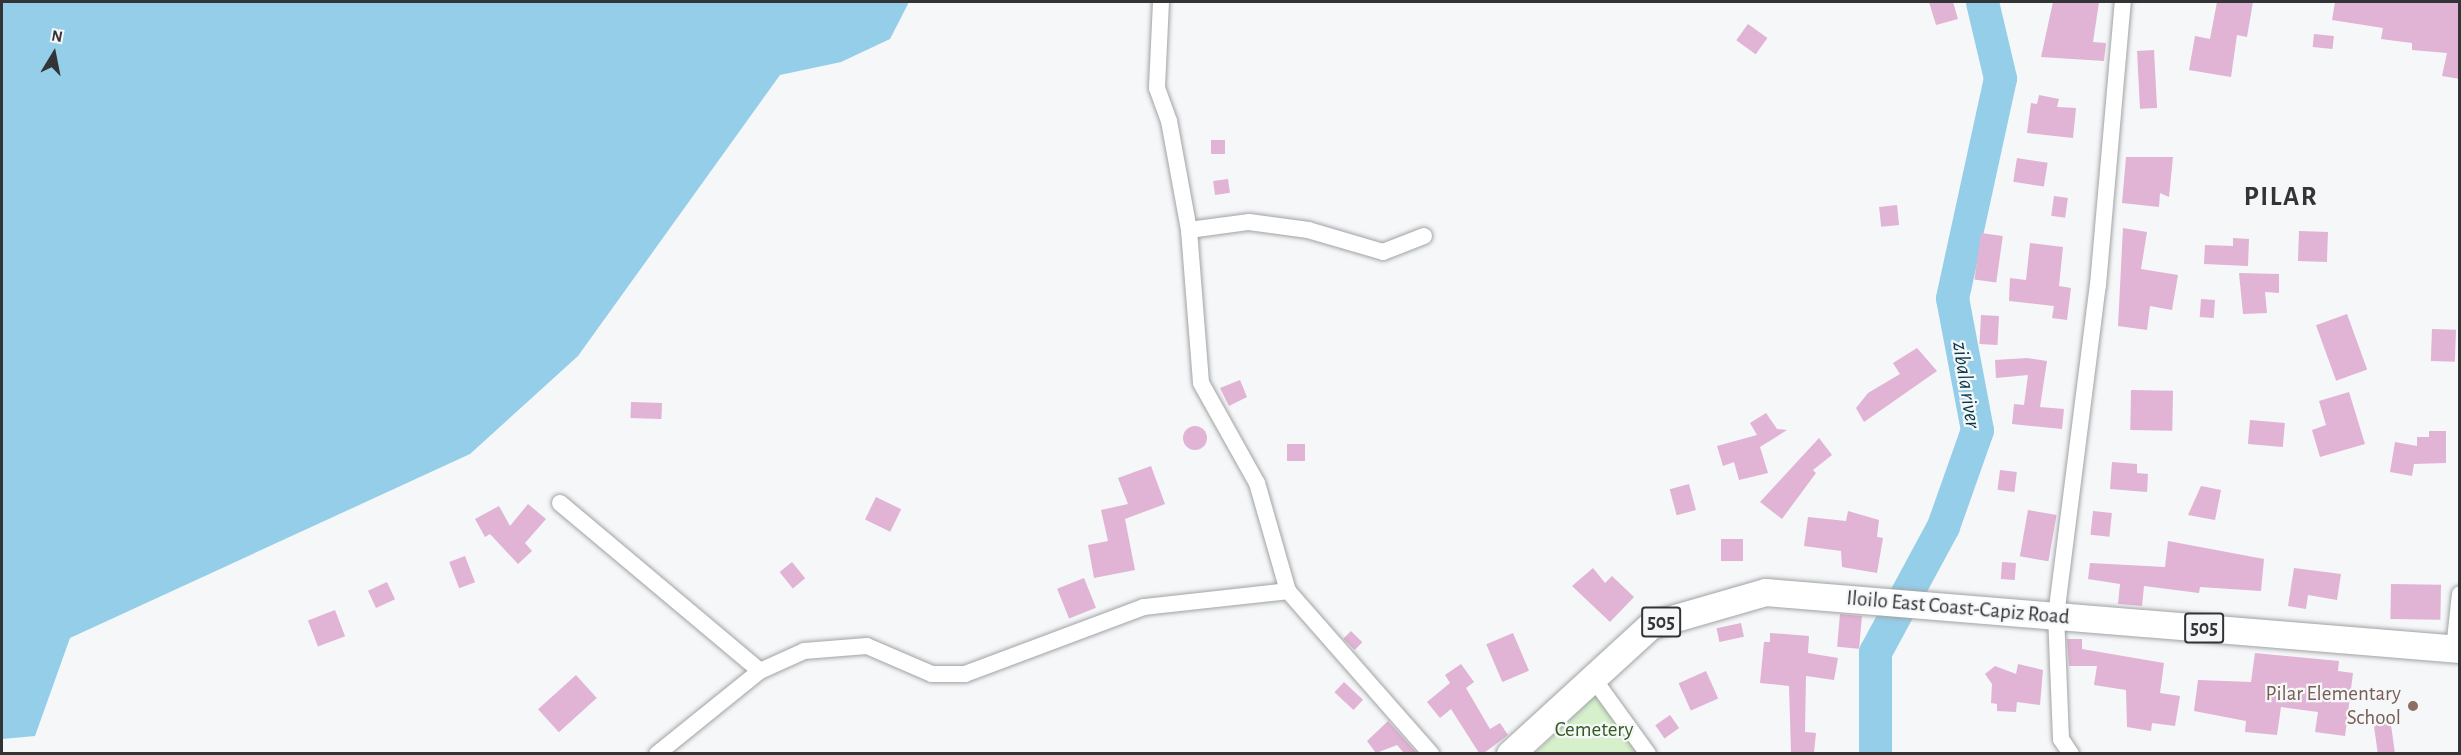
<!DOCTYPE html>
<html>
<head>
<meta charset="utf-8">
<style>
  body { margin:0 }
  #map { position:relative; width:2461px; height:755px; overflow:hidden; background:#f5f7f9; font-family:"Alegreya Sans",sans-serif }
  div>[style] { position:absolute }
  .green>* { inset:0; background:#d5f0ca }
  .water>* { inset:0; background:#95cee8 }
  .river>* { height:33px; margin:-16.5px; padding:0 16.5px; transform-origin:16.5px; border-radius:16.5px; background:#95cee8 }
  .building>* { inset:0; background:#e1b3d4; transform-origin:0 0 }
  .round { border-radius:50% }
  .roads { filter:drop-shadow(0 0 2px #a1a3a5) drop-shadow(0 0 2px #a1a3a5) }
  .minor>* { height:16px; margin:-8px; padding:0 8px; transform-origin:8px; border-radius:8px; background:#fff }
  .primary>* { height:27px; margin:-13.5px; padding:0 13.5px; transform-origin:13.5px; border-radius:13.5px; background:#fff }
  .dots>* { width:16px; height:16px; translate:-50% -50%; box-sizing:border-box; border:3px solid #f5f7f9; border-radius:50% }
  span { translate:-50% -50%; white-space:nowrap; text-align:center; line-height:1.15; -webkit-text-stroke:4.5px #f5f7f9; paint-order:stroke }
  .shield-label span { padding:2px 4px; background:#f5f7f9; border:2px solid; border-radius:4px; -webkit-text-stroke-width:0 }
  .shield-label { font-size:20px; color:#333435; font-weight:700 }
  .street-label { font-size:21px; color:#333435 }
  .education-label { font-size:21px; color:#785e54 }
  .right { translate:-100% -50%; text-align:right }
  .park-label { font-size:21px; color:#345c20 }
  .water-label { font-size:22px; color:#04384a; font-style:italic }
  .district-label { font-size:27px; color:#333435; font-weight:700; letter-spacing:1.5px }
  .frame { position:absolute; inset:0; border:3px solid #333435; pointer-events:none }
  .north { position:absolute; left:24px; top:24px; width:60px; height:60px; -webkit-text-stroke:4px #f5f7f9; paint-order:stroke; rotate:10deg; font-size:16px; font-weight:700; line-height:24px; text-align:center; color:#333435 }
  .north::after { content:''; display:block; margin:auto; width:21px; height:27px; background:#333435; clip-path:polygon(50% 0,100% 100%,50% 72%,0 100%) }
</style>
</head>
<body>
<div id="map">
  <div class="green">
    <div style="clip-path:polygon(1597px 693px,1640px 754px,1534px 754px)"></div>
  </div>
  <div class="water">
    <div style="clip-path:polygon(2px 2px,909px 2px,890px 39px,841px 62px,780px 75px,578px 356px,470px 454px,70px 638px,35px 736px,2px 739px)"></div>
  </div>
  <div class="river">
    <div style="left:1875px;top:754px;width:102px;rotate:-90deg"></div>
    <div style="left:1875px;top:652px;width:143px;rotate:-61.6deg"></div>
    <div style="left:1943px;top:526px;width:102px;rotate:-70.5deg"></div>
    <div style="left:1977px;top:430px;width:134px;rotate:-100.7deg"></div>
    <div style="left:1952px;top:298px;width:225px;rotate:-77.7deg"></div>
    <div style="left:2000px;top:78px;width:78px;rotate:-103.3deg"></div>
  </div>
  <div class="building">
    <div style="clip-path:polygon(1929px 2px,1953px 2px,1958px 19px,1936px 25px)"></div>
    <div style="clip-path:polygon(2053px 2px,2099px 2px,2093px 42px,2106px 43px,2104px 61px,2041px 57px)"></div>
    <div style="clip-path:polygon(2217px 2px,2253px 2px,2247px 37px,2237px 35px,2231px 77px,2189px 70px,2195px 36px,2210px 39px)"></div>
    <div style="clip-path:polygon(2335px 2px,2460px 2px,2460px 79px,2442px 76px,2447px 53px,2412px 50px,2412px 43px,2381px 39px,2383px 28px,2332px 20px)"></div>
    <div style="left:1748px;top:24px;width:24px;height:20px;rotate:36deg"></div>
    <div style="left:2314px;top:34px;width:20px;height:13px;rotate:6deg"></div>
    <div style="left:2154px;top:50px;width:58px;height:17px;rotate:87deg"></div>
    <div style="clip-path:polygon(2039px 95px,2059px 99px,2057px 107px,2076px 108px,2073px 138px,2027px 133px,2031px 103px,2037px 104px)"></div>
    <div style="left:1211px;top:140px;width:14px;height:14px"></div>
    <div style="clip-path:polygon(2126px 157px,2173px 157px,2169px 197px,2160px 193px,2159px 207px,2122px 203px)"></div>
    <div style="left:2017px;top:158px;width:31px;height:24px;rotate:9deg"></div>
    <div style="left:1228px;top:179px;width:14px;height:15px;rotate:82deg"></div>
    <div style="left:2054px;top:196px;width:14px;height:20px;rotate:8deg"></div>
    <div style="left:1897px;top:205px;width:20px;height:18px;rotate:84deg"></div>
    <div style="clip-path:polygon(2123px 228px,2147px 232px,2141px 269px,2178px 275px,2172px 310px,2150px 306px,2147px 330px,2118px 326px)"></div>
    <div style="left:2299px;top:231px;width:29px;height:30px;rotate:2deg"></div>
    <div style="left:1981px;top:233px;width:22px;height:47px;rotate:8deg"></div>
    <div style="clip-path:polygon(2233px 238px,2249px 239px,2248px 266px,2204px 264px,2205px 245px,2233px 246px)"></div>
    <div style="clip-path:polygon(2030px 243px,2063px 247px,2059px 286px,2071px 288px,2067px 320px,2052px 318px,2054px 306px,2009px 301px,2010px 278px,2026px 280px)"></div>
    <div style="clip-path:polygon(2239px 273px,2279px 274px,2279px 293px,2265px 292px,2267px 313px,2243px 314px)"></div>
    <div style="left:2201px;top:299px;width:14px;height:18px;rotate:4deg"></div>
    <div style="left:2347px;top:314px;width:59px;height:33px;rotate:70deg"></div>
    <div style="left:1981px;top:315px;width:18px;height:29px;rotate:3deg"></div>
    <div style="left:2432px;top:329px;width:24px;height:32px;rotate:2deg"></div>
    <div style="clip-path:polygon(1917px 348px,1937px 371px,1864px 422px,1856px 408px,1868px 393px,1900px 374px,1893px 363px)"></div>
    <div style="clip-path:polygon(2027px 358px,2047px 361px,2040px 407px,2064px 409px,2062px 429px,2012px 424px,2014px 404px,2024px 405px,2028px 375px,1996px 378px,1995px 360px)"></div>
    <div style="clip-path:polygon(1240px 380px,1247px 397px,1229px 406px,1220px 388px)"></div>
    <div style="left:2131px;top:390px;width:42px;height:40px;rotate:1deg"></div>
    <div style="clip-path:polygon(2349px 392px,2365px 444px,2320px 457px,2312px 430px,2326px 425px,2319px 401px)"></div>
    <div style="left:631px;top:402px;width:31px;height:16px;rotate:2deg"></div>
    <div style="clip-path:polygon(1766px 413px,1777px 429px,1787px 430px,1760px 447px,1768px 473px,1739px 480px,1734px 462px,1723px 466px,1717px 446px,1757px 435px,1750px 423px)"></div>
    <div style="left:2250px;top:420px;width:35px;height:24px;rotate:5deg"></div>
    <div class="round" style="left:1183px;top:426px;width:24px;height:24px"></div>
    <div style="clip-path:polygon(2429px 431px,2446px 431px,2446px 463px,2414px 464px,2412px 476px,2390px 472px,2395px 442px,2417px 446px,2417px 437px,2429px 437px)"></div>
    <div style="clip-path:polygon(1819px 438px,1832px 455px,1813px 470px,1816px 473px,1782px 519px,1760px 502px)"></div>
    <div style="left:1287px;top:444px;width:18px;height:17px"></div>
    <div style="clip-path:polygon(2112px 462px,2137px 464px,2137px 473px,2148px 474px,2147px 492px,2110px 489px)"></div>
    <div style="clip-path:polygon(1151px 466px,1165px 504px,1125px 519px,1135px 570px,1094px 578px,1088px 545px,1108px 541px,1101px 510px,1128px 504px,1118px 478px)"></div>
    <div style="left:2000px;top:470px;width:17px;height:20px;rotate:7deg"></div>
    <div style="left:1689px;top:484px;width:27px;height:20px;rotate:75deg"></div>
    <div style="clip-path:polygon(2201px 486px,2221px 490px,2215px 520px,2188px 515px)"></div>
    <div style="left:876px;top:497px;width:28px;height:25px;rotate:26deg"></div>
    <div style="clip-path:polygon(528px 504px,546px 519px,525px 543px,532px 551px,518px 564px,490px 534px,485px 537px,475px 519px,499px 506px,510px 526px)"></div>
    <div style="left:2028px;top:510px;width:29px;height:47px;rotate:10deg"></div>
    <div style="clip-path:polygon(1848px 511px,1879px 520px,1877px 537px,1883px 538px,1877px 573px,1842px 567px,1841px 551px,1804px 546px,1808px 517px,1846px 521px)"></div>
    <div style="left:2093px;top:511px;width:19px;height:24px;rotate:6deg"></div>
    <div style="left:1721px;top:539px;width:22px;height:22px"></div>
    <div style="clip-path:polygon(2168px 541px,2264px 559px,2261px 591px,2200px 587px,2199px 593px,2144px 586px,2142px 606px,2118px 604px,2120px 584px,2088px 579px,2090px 563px,2165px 567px)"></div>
    <div style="left:465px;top:556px;width:28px;height:17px;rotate:69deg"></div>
    <div style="left:792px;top:562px;width:21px;height:16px;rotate:51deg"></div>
    <div style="left:2002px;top:562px;width:14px;height:17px;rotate:4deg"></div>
    <div style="clip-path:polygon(1593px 568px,1605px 583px,1612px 576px,1634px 597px,1610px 622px,1572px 586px)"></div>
    <div style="clip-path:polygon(2294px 568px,2341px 574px,2337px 600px,2308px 595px,2306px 609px,2288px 606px)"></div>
    <div style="left:1084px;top:578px;width:32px;height:29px;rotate:68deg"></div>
    <div style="left:387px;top:582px;width:19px;height:21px;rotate:65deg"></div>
    <div style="left:2391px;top:584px;width:50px;height:35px;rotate:1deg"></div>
    <div style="left:335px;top:610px;width:28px;height:29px;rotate:69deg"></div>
    <div style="left:1840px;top:614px;width:22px;height:33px;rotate:5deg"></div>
    <div style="left:1741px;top:623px;width:14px;height:25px;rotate:78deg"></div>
    <div style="left:1351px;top:631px;width:16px;height:11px;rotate:45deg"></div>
    <div style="left:1513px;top:633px;width:41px;height:29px;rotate:67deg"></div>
    <div style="clip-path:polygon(1770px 633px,1809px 636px,1808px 653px,1838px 658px,1834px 680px,1806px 676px,1805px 732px,1816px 733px,1814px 753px,1791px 753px,1789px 686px,1760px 683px,1764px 642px,1770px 642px)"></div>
    <div style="clip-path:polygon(2067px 639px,2082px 639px,2082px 649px,2164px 663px,2160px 693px,2180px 696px,2175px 726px,2152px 723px,2151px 731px,2127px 727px,2126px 690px,2094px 685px,2097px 666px,2069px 666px)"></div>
    <div style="clip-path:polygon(2255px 653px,2339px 661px,2338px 671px,2353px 673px,2345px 736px,2315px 732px,2318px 712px,2281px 707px,2277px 735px,2245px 732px,2246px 721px,2194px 711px,2198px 680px,2251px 682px)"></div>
    <div style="clip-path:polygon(1461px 664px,1474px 682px,1466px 688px,1490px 729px,1500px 723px,1508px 735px,1484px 753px,1479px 753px,1451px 709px,1440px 718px,1427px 702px,1450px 683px,1445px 675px)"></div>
    <div style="clip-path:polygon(2018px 664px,2043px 670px,2040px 705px,2017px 702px,2016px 712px,1997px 711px,1997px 704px,1991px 703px,1992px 684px,1985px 674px,1995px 666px,2016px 674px)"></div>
    <div style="left:1706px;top:671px;width:30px;height:30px;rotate:66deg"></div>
    <div style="left:576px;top:675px;width:31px;height:51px;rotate:48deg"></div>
    <div style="left:1344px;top:682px;width:26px;height:14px;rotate:43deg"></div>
    <div style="left:1670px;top:715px;width:16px;height:18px;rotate:55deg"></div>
    <div style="left:2390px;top:718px;width:35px;height:17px;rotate:82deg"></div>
    <div style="clip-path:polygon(1388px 721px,1417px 753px,1404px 753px,1397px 745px,1376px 753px,1367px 741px)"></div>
  </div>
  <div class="roads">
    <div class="minor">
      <div style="left:1161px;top:2px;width:86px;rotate:92.7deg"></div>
      <div style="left:1157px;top:88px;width:35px;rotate:70deg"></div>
      <div style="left:1169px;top:121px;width:111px;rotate:79.6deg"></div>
      <div style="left:1189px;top:230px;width:153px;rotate:85.5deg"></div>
      <div style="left:1201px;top:383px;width:115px;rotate:60.8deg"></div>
      <div style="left:1257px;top:483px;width:112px;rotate:74deg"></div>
      <div style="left:1189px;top:230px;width:61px;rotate:-7.6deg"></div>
      <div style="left:1249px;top:222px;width:60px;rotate:7.7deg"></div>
      <div style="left:1308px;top:230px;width:78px;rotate:16.3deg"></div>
      <div style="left:1383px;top:252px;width:44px;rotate:-21.3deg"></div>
      <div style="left:560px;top:503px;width:261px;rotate:40deg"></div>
      <div style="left:2454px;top:649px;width:55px;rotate:-83.8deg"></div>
      <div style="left:1593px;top:678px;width:94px;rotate:54.1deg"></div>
      <div style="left:657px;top:754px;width:132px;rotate:-38.9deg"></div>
      <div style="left:760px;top:671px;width:48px;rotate:-24.4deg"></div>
      <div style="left:804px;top:651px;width:63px;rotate:-4.5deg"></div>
      <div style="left:867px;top:646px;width:71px;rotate:23.3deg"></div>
      <div style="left:932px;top:674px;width:33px"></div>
      <div style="left:965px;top:674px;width:191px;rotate:-20.5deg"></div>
      <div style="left:1144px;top:607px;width:145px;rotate:-6.3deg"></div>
      <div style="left:1288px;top:591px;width:217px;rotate:48.7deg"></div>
      <div style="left:2071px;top:754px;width:18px;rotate:-124deg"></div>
      <div style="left:2061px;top:739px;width:123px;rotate:-92.3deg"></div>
      <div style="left:2056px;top:616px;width:334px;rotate:-82.8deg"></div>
      <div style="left:2098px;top:285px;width:284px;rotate:-85deg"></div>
    </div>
    <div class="primary">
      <div style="left:1510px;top:754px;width:191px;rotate:-42.5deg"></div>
      <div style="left:1651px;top:625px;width:119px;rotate:-16.1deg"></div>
      <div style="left:1765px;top:592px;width:697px;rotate:4.69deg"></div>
    </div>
  </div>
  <div class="dots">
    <div style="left:2413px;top:706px;background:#8d6e63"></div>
  </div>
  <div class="shield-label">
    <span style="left:1661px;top:622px">505</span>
    <span style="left:2204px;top:628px">505</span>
  </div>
  <div class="street-label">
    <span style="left:1958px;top:608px;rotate:5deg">Iloilo East Coast-Capiz Road</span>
  </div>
  <div class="education-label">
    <span class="right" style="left:2401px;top:706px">Pilar Elementary<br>School</span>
  </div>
  <div class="park-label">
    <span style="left:1594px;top:730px">Cemetery</span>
  </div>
  <div class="water-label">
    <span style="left:1966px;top:385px;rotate:81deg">zibala river</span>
  </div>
  <div class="district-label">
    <span style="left:2281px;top:197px">PILAR</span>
  </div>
  <div class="frame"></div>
  <div class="north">N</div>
</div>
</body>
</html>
